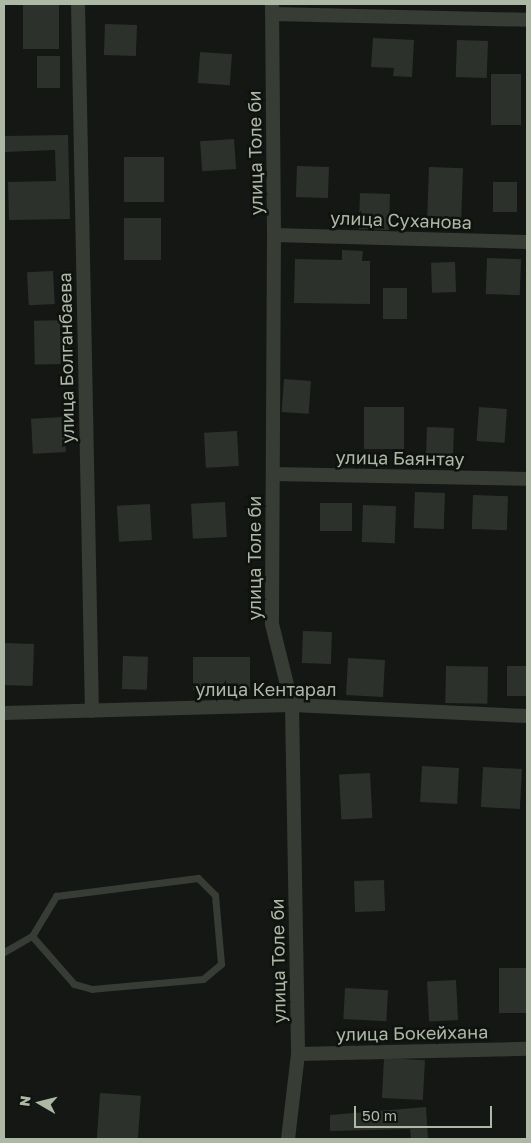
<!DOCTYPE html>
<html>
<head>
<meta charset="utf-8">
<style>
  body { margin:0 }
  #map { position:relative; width:531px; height:1143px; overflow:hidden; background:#151715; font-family:"Golos Text",sans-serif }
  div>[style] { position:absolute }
  .building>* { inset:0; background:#2d312c; transform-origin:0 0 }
  .service>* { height:7px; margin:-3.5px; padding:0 3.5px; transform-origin:3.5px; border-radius:3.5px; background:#373c35 }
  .minor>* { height:14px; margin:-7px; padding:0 7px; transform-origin:7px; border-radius:7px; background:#373c35 }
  span { translate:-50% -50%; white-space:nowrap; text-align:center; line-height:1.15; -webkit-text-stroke:5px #101210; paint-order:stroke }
  .street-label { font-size:18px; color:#adb8a5 }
  .frame { position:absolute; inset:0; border:5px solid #adb8a5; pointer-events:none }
  .north { position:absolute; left:15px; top:1078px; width:50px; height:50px; -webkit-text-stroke:4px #101210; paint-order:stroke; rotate:278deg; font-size:14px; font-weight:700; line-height:20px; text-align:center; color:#adb8a5 }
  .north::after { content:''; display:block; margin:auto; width:18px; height:22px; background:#adb8a5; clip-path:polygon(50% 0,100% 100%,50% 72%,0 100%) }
  .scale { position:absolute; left:354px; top:1106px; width:138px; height:22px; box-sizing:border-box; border:2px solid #adb8a5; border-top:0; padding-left:6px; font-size:15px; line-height:18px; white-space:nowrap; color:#adb8a5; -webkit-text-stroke:4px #101210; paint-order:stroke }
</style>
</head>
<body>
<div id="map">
  <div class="building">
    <div style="left:23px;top:4px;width:36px;height:45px"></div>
    <div style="left:105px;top:24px;width:32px;height:31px;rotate:2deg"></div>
    <div style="clip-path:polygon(373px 38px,414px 40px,412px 77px,393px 76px,394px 68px,371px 67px)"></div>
    <div style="left:457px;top:40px;width:31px;height:37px;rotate:2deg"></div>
    <div style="left:200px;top:52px;width:32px;height:31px;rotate:4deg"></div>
    <div style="left:37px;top:56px;width:23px;height:32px"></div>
    <div style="left:521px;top:74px;width:51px;height:30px;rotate:90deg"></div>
    <div style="clip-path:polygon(68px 135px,70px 219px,9px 220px,8px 182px,56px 181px,55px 150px,4px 152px,4px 136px)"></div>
    <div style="left:234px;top:139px;width:30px;height:34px;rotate:86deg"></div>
    <div style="left:124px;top:157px;width:40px;height:45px"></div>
    <div style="left:297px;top:166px;width:32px;height:31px;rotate:2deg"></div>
    <div style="left:429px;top:167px;width:34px;height:60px;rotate:2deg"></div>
    <div style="left:493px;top:182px;width:24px;height:30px"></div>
    <div style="left:360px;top:193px;width:30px;height:36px;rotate:2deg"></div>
    <div style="left:124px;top:218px;width:37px;height:42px"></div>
    <div style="clip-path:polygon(342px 250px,363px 251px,362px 261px,370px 261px,370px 304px,294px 303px,295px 259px,342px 260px)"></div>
    <div style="left:487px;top:258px;width:34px;height:36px;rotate:2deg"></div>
    <div style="left:455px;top:262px;width:30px;height:24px;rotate:88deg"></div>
    <div style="left:53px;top:271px;width:33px;height:26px;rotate:87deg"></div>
    <div style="left:383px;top:288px;width:24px;height:31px"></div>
    <div style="left:70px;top:320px;width:44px;height:36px;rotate:89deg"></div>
    <div style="left:284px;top:379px;width:27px;height:33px;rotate:4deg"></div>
    <div style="left:364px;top:407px;width:40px;height:42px"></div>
    <div style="left:479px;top:407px;width:28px;height:34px;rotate:4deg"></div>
    <div style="left:64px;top:417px;width:35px;height:33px;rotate:87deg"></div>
    <div style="left:427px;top:427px;width:27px;height:33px;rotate:2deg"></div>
    <div style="left:237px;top:431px;width:35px;height:33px;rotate:87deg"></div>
    <div style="left:415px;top:492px;width:30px;height:36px;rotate:2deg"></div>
    <div style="left:473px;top:495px;width:35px;height:34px;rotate:2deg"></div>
    <div style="left:225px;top:502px;width:35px;height:34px;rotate:87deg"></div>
    <div style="left:320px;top:503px;width:32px;height:28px"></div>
    <div style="left:150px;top:504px;width:36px;height:33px;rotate:87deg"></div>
    <div style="left:363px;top:505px;width:33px;height:37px;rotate:2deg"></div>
    <div style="left:303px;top:631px;width:29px;height:32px;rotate:2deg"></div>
    <div style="left:4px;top:643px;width:30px;height:42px;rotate:2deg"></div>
    <div style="left:123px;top:656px;width:25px;height:33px;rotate:2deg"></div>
    <div style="left:193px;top:657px;width:57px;height:33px"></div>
    <div style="left:348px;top:658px;width:37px;height:37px;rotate:3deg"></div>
    <div style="left:446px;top:666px;width:42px;height:37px;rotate:1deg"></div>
    <div style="left:527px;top:666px;width:30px;height:20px;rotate:90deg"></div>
    <div style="left:422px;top:766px;width:37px;height:36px;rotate:3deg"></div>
    <div style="left:483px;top:767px;width:39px;height:40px;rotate:3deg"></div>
    <div style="left:370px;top:773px;width:45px;height:31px;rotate:87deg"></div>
    <div style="left:384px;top:880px;width:31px;height:30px;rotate:88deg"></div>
    <div style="left:499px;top:968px;width:28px;height:45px"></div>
    <div style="left:456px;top:980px;width:40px;height:29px;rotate:87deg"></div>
    <div style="left:345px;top:988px;width:43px;height:31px;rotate:3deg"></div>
    <div style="left:384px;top:1058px;width:41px;height:40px;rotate:3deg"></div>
    <div style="left:100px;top:1093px;width:41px;height:45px;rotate:4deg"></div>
    <div style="clip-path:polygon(426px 1107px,428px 1139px,411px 1139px,410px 1129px,330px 1131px,330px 1115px)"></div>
  </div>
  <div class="service">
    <div style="left:4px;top:952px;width:32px;rotate:-30deg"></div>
    <div style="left:32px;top:936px;width:47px;rotate:-59deg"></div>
    <div style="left:56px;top:896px;width:143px;rotate:-7.2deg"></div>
    <div style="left:198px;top:878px;width:24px;rotate:45deg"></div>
    <div style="left:215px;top:895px;width:69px;rotate:85deg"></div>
    <div style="left:221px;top:964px;width:23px;rotate:140deg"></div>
    <div style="left:203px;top:979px;width:111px;rotate:174.9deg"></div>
    <div style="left:92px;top:989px;width:19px;rotate:-164deg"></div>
    <div style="left:74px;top:984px;width:64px;rotate:-131.2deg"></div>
  </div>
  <div class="minor">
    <div style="left:78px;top:4px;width:707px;rotate:88.87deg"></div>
    <div style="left:272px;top:4px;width:231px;rotate:89.5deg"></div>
    <div style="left:274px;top:235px;width:389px;rotate:90.3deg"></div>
    <div style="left:272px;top:624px;width:83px;rotate:76.1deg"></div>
    <div style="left:292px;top:705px;width:349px;rotate:89deg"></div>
    <div style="left:298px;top:1054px;width:86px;rotate:96.7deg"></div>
    <div style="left:272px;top:14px;width:255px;rotate:1.3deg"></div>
    <div style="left:274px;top:235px;width:253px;rotate:1.6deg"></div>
    <div style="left:273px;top:474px;width:254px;rotate:1.1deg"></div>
    <div style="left:4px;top:713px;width:288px;rotate:-1.6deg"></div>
    <div style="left:292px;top:705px;width:235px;rotate:2.7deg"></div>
    <div style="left:298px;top:1054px;width:229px;rotate:-1.3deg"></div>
  </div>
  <div class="street-label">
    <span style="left:255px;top:153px;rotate:-91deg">улица Толе би</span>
    <span style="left:401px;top:220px;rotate:2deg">улица Суханова</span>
    <span style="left:66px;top:358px;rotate:-91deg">улица Болганбаева</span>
    <span style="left:400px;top:458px;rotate:1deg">улица Баянтау</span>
    <span style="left:254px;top:558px;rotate:-90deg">улица Толе би</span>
    <span style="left:266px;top:689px">улица Кентарал</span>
    <span style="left:278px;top:961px;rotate:-91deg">улица Толе би</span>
    <span style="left:412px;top:1033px;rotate:-1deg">улица Бокейхана</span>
  </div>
  <div class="frame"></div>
  <div class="north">N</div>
  <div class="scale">50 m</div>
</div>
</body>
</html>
